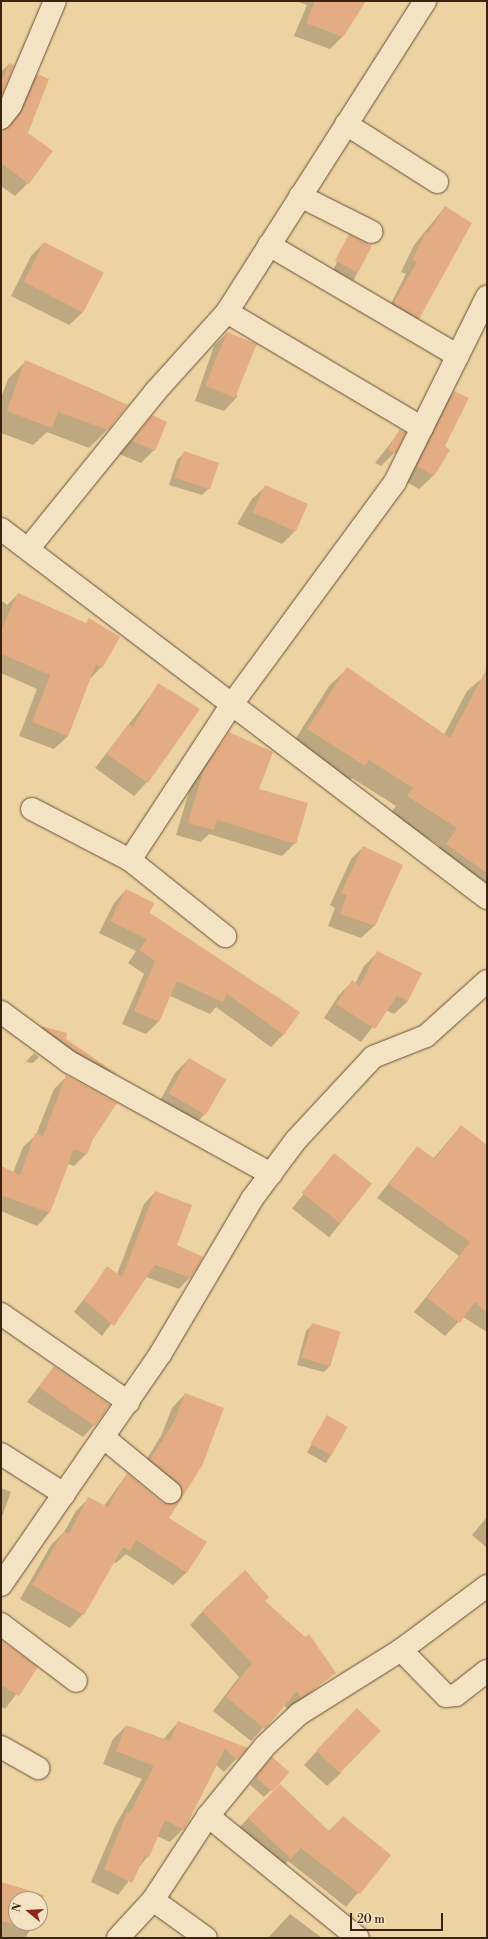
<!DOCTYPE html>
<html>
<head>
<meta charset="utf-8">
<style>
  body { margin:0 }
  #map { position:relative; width:488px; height:1939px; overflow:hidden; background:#edd2a2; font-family:"Libre Bodoni",serif }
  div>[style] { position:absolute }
  .shadow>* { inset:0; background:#0003; transform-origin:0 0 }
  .building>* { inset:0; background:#e4ac82; transform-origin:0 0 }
  .roads { filter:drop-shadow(0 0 1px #674f35) drop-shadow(0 0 1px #674f35) }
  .street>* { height:22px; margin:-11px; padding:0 11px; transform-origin:11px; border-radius:11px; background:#f3e2c3 }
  span { translate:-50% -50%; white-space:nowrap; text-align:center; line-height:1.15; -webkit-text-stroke:3px #f3e2c3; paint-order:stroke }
  .frame { position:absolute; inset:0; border:2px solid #3a2311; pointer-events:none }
  .north { position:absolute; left:8px; top:1891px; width:40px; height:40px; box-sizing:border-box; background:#f3e2c3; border:1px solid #a9967c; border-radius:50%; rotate:288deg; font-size:11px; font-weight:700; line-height:16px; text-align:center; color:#3a2311 }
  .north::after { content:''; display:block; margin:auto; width:14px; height:18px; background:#8f2418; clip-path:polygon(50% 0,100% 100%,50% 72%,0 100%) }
  .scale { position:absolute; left:350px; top:1913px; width:93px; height:18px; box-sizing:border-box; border:2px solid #3a2311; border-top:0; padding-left:5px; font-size:12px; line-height:14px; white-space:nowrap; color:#3a2311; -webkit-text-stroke:3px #f3e2c3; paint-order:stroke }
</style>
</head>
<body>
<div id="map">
  <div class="shadow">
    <div style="clip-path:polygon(296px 1px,364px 1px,342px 37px,330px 49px,294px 36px,307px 5px)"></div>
    <div style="clip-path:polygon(9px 64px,1px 91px,1px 72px)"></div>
    <div style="clip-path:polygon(38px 75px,27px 133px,28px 183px,15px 196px,1px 186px,1px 135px,24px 89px)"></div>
    <div style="clip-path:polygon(445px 207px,418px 318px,406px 330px,384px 317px,406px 274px,401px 272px,414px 245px)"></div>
    <div style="left:349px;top:236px;width:23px;height:38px;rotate:25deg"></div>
    <div style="clip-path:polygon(44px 243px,83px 312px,69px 325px,11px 296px,31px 256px)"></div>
    <div style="clip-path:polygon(227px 333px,237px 397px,224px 411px,195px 401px,214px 346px)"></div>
    <div style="clip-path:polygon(26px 361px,107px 430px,89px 448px,47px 432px,33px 445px,1px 433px,1px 398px,8px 379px)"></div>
    <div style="clip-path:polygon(455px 392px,443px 447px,448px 450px,433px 476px,419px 489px,404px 480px,441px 405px)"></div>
    <div style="clip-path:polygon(152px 417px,154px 450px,141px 463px,119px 454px)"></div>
    <div style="clip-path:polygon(400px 431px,394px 453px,381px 466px,375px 463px)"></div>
    <div style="clip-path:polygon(184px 453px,209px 488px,202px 495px,169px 485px,177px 460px)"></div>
    <div style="clip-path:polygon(266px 486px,296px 530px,282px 544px,237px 524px,252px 499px)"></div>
    <div style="clip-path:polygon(18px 594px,85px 624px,89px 619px,101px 667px,90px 679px,68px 736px,54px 749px,19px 736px,37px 689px,1px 673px,1px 600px,7px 605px)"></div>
    <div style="clip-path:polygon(347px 669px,444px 735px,467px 691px,487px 674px,487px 903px,429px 862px,440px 846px,390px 814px,396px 806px,352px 778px,347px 783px,291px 746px,329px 686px)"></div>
    <div style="clip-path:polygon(159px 685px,147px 782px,134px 796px,95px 768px)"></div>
    <div style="clip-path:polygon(229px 733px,258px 789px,295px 843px,282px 856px,209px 834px,201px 842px,176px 835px,191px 785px)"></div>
    <div style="clip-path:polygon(363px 847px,402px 865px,374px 926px,361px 938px,328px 926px,335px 908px,330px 905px,351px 859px)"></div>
    <div style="clip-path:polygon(126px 890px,148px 913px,284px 1034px,271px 1047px,216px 1007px,210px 1014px,170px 996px,158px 1022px,146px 1034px,122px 1024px,144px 974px,128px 963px,136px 951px,99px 933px,114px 903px)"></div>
    <div style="clip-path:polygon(377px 953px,408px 1001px,394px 1014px,386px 1010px,361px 1042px,324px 1018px,339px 995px,352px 982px,355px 984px,364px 966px)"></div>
    <div style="clip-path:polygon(41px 1027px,66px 1034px,65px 1039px,115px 1074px,104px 1085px,31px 1038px)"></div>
    <div style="clip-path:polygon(34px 1053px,39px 1057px,33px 1063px,26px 1062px)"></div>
    <div style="clip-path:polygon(189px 1059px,205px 1114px,192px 1127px,156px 1108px,175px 1073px)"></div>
    <div style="clip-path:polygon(67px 1076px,92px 1138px,87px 1153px,74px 1166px,68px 1164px,49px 1213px,37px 1226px,1px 1211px,1px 1168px,13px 1173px,23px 1147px,36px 1135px,54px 1089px)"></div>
    <div style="clip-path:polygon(461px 1126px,487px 1146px,487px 1332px,463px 1317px,445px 1336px,414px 1312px,459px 1256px,377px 1198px,417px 1147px,433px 1159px)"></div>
    <div style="left:334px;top:1155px;width:47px;height:68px;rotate:38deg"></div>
    <div style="clip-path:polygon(155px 1192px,190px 1277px,179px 1289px,146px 1277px,102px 1336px,74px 1312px,108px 1268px,117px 1274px,144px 1204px)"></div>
    <div style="clip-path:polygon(313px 1324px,331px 1365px,324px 1372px,297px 1365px,306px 1331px)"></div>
    <div style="clip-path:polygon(54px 1367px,96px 1423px,83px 1437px,27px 1402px)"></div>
    <div style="clip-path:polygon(185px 1394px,201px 1465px,168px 1519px,187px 1572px,173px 1585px,126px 1554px,116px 1563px,113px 1562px,83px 1614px,70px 1628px,20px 1599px,51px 1545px,64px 1532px,76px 1511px,89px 1498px,104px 1506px,127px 1474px,162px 1503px,168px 1504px,165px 1496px,138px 1473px,161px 1436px,172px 1408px)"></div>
    <div style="left:328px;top:1416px;width:22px;height:42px;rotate:30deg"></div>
    <div style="clip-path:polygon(1px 1488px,11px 1492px,1px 1519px)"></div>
    <div style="clip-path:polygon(487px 1517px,487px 1548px,472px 1535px)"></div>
    <div style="clip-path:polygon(263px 1601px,335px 1673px,288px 1710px,284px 1705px,251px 1741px,213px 1711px,239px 1677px,190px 1625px,203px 1611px)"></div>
    <div style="clip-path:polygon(1px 1640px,36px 1668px,5px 1709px,1px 1706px)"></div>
    <div style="clip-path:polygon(178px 1722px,246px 1748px,224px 1772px,216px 1765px,183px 1829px,170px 1842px,157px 1836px,148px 1856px,118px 1895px,91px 1882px,115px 1826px,142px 1779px,103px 1764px,113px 1739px,126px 1726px,163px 1740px)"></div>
    <div style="clip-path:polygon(343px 1723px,341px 1773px,327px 1786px,304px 1765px)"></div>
    <div style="clip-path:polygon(272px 1758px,271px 1790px,264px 1797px,250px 1785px)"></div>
    <div style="clip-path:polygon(266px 1799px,329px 1831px,343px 1817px,390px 1855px,346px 1907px,288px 1861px,277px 1871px,235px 1832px)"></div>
    <div style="clip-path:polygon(1px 1885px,43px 1895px,40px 1906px,40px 1899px,16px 1899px,16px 1923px,35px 1923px,25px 1938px,1px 1938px)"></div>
    <div style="clip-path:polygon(290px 1914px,322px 1938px,268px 1938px)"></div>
  </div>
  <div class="building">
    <div style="clip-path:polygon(315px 1px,366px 1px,343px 37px,306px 23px)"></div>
    <div style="clip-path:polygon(9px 63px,14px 65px,1px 97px,1px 83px)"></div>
    <div style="clip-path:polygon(38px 74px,49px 79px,28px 133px,53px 151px,29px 184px,1px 163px,1px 134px,21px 112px)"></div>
    <div style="clip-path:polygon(445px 206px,472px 223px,419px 319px,395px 304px,395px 300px,417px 262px,412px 260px,426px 232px,429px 233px)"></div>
    <div style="left:349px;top:234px;width:26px;height:30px;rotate:28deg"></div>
    <div style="left:44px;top:242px;width:67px;height:45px;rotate:27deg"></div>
    <div style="left:227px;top:332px;width:32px;height:58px;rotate:22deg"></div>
    <div style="clip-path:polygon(25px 360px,97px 391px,128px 405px,108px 430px,58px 412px,52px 428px,7px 411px)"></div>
    <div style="clip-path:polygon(454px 391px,469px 398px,445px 446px,450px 450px,434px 476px,417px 466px)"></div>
    <div style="clip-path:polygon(152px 415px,167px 422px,155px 451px,132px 441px)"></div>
    <div style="clip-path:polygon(400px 429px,406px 433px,395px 454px,388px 449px)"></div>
    <div style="left:184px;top:451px;width:37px;height:28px;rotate:19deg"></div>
    <div style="left:265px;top:485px;width:47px;height:30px;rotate:24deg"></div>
    <div style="clip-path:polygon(18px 593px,86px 623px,89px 618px,120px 637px,102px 668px,96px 664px,68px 736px,32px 722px,50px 675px,1px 654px,1px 630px)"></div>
    <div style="clip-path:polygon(347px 667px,450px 738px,487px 668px,487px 873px,446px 844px,457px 828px,407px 796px,413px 788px,369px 760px,365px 766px,307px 729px)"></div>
    <div style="clip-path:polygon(158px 683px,200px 709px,148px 783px,107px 754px,128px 724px,133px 727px)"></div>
    <div style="clip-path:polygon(229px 732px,273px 752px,259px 789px,308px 803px,296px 844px,217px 820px,214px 830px,188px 823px,203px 771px)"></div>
    <div style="clip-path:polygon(363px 846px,403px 865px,375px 926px,340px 914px,347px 895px,341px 893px)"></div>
    <div style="clip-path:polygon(126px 889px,154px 903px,150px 913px,300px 1012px,284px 1035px,227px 994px,223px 1002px,177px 981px,159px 1022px,134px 1011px,155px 961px,139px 950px,147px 939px,110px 921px)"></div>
    <div style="clip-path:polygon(377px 951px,422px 973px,408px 1001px,397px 996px,375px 1029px,336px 1004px,352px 980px,360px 986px)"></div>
    <div style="clip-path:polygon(41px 1026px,67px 1033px,66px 1039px,117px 1074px,76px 1051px)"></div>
    <div style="left:189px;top:1058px;width:43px;height:41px;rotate:30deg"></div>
    <div style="clip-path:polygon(66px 1075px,117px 1103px,93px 1139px,87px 1154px,74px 1149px,50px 1213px,1px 1195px,1px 1166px,20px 1175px,35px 1133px,43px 1136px)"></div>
    <div style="clip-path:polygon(461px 1125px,487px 1145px,487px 1313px,475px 1302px,460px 1323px,427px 1298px,470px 1242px,389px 1184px,417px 1146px,435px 1159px)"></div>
    <div style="left:334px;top:1153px;width:49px;height:51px;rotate:39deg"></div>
    <div style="clip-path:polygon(155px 1191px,192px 1205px,177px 1245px,203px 1257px,191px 1278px,155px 1265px,114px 1326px,84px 1300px,107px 1266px,122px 1277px)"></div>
    <div style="left:312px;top:1323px;width:30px;height:36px;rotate:17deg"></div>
    <div style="left:54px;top:1366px;width:68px;height:26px;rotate:35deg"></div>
    <div style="clip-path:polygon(185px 1393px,224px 1408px,202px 1466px,169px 1518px,207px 1542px,187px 1573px,136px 1540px,130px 1551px,123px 1547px,84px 1615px,32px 1585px,64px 1531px,69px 1534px,88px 1497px,108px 1507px,127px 1473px,162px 1502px,174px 1504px,180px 1500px,182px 1494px,178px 1483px,150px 1460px,174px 1422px)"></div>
    <div style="left:327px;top:1415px;width:24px;height:33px;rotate:30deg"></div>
    <div style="clip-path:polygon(245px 1570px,269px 1597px,265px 1601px,305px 1637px,309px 1634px,336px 1673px,301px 1698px,297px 1691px,265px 1729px,226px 1697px,252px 1663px,202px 1611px)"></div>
    <div style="clip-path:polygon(1px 1640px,38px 1667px,19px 1696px,1px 1685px)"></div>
    <div style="left:357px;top:1708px;width:33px;height:59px;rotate:44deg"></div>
    <div style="clip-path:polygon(178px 1721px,248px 1748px,237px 1760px,225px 1749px,184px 1830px,165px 1820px,149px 1857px,145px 1855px,132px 1883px,104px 1869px,127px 1812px,130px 1813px,154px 1766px,116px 1751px,126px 1725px,170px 1741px)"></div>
    <div style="left:272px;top:1757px;width:23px;height:26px;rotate:41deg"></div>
    <div style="clip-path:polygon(280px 1784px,330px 1832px,343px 1816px,391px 1855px,360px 1894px,301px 1848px,291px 1859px,248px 1818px)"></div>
    <div style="clip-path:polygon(1px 1882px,44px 1895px,40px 1910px,40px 1899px,16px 1899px,16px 1923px,36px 1923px,34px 1931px,1px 1921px)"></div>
  </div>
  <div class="roads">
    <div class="street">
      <div style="left:1px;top:118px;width:16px;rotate:-52deg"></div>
      <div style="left:11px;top:105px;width:113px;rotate:-67.1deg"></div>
      <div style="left:346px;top:124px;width:108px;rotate:32.5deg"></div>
      <div style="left:300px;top:196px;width:80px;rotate:26.6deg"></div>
      <div style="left:269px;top:245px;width:219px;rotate:30.4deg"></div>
      <div style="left:227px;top:312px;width:227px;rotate:30.7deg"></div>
      <div style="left:1px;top:529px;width:610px;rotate:37.21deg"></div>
      <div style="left:28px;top:549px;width:202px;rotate:-51deg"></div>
      <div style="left:155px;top:392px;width:108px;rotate:-48deg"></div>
      <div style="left:227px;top:312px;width:369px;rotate:-57.5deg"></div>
      <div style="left:32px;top:809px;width:110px;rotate:27.5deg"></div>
      <div style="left:130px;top:860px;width:186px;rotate:-56.8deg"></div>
      <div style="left:232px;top:704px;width:275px;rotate:-53.7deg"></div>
      <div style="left:395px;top:482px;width:207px;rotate:-63.6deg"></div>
      <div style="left:130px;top:860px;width:122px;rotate:38.7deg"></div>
      <div style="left:1px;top:1012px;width:84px;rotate:36.3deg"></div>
      <div style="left:69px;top:1062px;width:231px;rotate:29deg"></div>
      <div style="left:1px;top:1314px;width:155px;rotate:34.7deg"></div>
      <div style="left:103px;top:1437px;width:87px;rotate:39.4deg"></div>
      <div style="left:1px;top:1454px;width:75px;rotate:32.4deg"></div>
      <div style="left:1px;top:1585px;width:282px;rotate:-55.4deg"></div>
      <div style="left:161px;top:1353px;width:179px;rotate:-59.4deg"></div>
      <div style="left:252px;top:1199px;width:74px;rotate:-53.3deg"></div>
      <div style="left:296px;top:1140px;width:113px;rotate:-47.1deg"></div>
      <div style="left:373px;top:1057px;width:57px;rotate:-21.6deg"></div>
      <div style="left:426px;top:1036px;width:82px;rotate:-42deg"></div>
      <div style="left:1px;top:1624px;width:94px;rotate:37.2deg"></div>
      <div style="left:401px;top:1650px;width:64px;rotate:45.6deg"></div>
      <div style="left:446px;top:1696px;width:10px;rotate:-6deg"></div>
      <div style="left:456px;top:1695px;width:39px;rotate:-38deg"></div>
      <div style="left:1px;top:1747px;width:43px;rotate:29.6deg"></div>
      <div style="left:208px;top:1816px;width:193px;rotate:39.1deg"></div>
      <div style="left:153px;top:1900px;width:65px;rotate:35.6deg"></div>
      <div style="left:118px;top:1938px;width:52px;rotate:-47.4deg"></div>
      <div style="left:153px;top:1900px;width:100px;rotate:-56.8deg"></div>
      <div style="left:208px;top:1816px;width:90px;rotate:-50.8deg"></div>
      <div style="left:265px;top:1746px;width:47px;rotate:-43.3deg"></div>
      <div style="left:299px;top:1714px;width:120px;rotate:-32.1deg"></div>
      <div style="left:401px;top:1650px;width:107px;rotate:-36.7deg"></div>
    </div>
  </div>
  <div class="frame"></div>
  <div class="north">N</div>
  <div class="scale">20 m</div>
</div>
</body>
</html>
